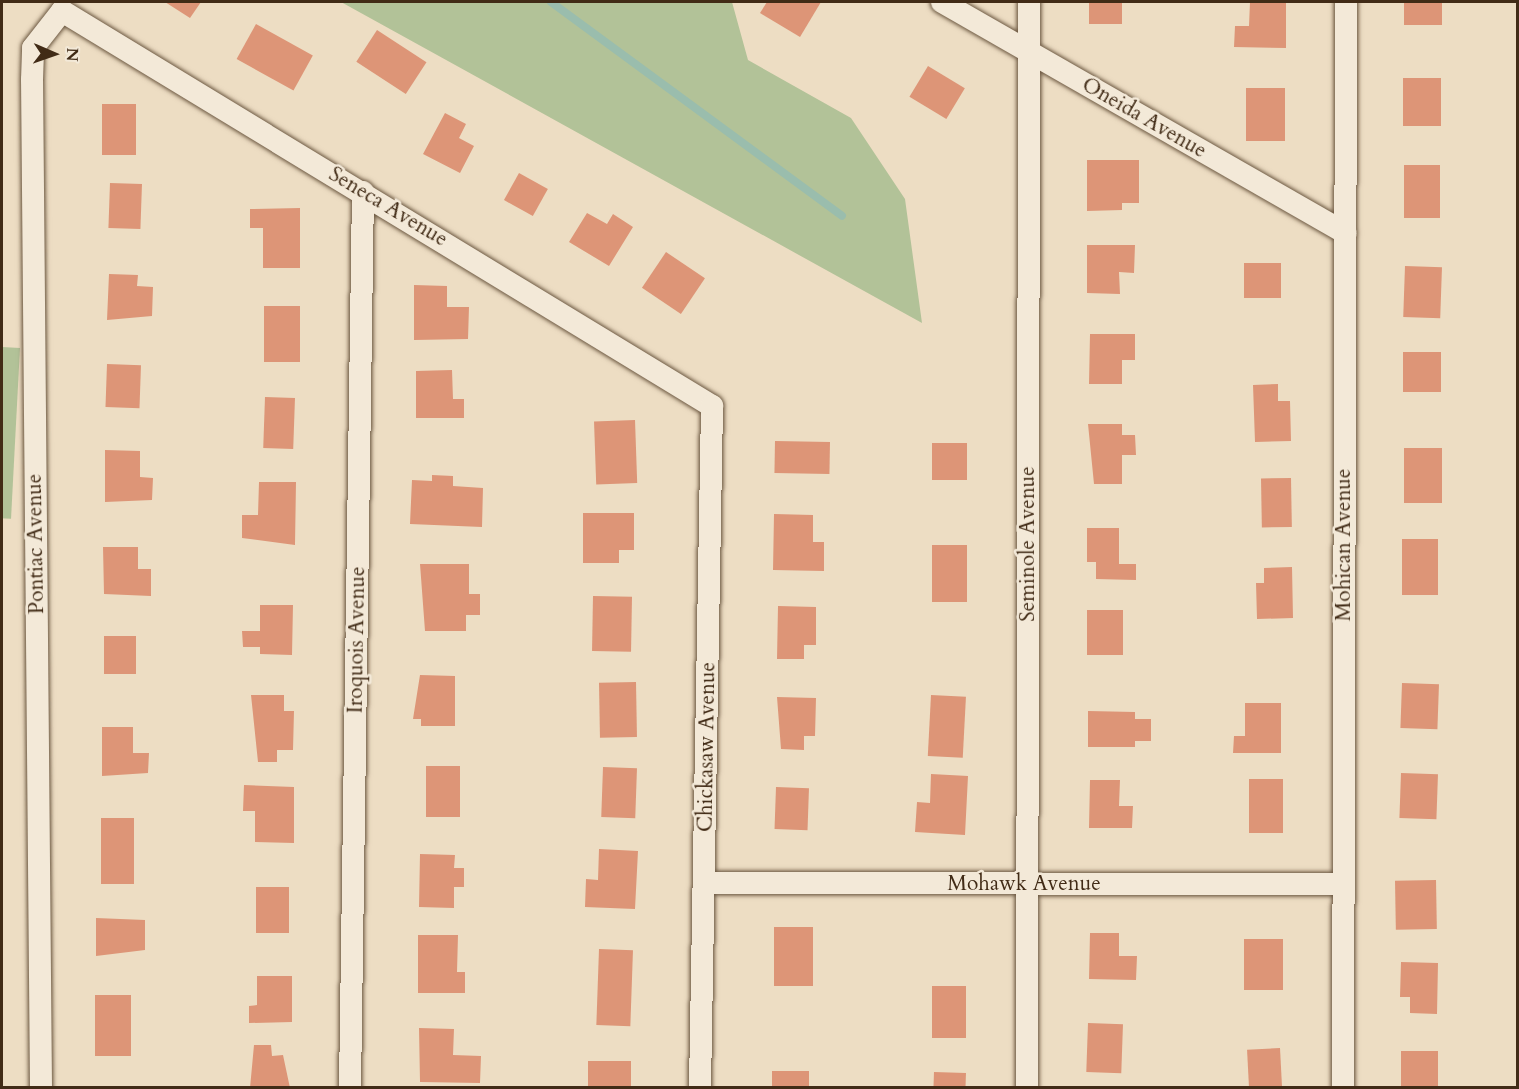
<!DOCTYPE html>
<html>
<head>
<meta charset="utf-8">
<style>
  body { margin:0 }
  #map { position:relative; width:1519px; height:1089px; overflow:hidden; background:#edddc3; font-family:Cardo,serif }
  div>[style] { position:absolute }
  .green>* { inset:0; background:#b2c298; transform-origin:0 0 }
  .stream>* { height:8px; margin:-4px; padding:0 4px; transform-origin:4px; border-radius:4px; background:#9abdad }
  .building>* { inset:0; background:#dd9577; transform-origin:0 0 }
  .roads { filter:drop-shadow(0 0 2px #6c5841) drop-shadow(0 0 2px #6c5841) }
  .street>* { height:22px; margin:-11px; padding:0 11px; transform-origin:11px; border-radius:11px; background:#f3e9d8 }
  span { translate:-50% -50%; white-space:nowrap; text-align:center; line-height:1.15; -webkit-text-stroke:5px #f3e9d8; paint-order:stroke }
  .street-label { font-size:21px; color:#412b16 }
  .frame { position:absolute; inset:0; border:3px solid #412b16; pointer-events:none }
  .north { position:absolute; left:24px; top:24px; width:60px; height:60px; -webkit-text-stroke:4px #f3e9d8; paint-order:stroke; rotate:92deg; font-size:16px; font-weight:700; line-height:24px; text-align:center; color:#412b16 }
  .north::after { content:''; display:block; margin:auto; width:21px; height:27px; background:#412b16; clip-path:polygon(50% 0,100% 100%,50% 72%,0 100%) }
</style>
</head>
<body>
<div id="map">
  <div class="green">
    <div style="clip-path:polygon(341px 2px,732px 2px,748px 60px,851px 118px,905px 199px,922px 323px)"></div>
    <div style="left:2px;top:347px;width:18px;height:171px;rotate:3deg"></div>
  </div>
  <div class="stream">
    <div style="left:551px;top:2px;width:361px;rotate:36.3deg"></div>
  </div>
  <div class="building">
    <div style="clip-path:polygon(165px 2px,201px 2px,190px 18px)"></div>
    <div style="clip-path:polygon(767px 2px,821px 2px,800px 37px,760px 13px)"></div>
    <div style="left:1089px;top:2px;width:33px;height:22px"></div>
    <div style="clip-path:polygon(1250px 2px,1286px 2px,1286px 48px,1234px 47px,1235px 26px,1249px 26px)"></div>
    <div style="left:1404px;top:2px;width:38px;height:23px"></div>
    <div style="left:256px;top:24px;width:65px;height:40px;rotate:29deg"></div>
    <div style="left:377px;top:30px;width:59px;height:38px;rotate:33deg"></div>
    <div style="left:928px;top:66px;width:43px;height:36px;rotate:31deg"></div>
    <div style="left:1403px;top:78px;width:38px;height:48px"></div>
    <div style="left:1246px;top:88px;width:39px;height:53px"></div>
    <div style="left:102px;top:104px;width:34px;height:51px"></div>
    <div style="clip-path:polygon(445px 113px,466px 124px,459px 138px,474px 146px,460px 173px,423px 154px)"></div>
    <div style="clip-path:polygon(1087px 160px,1139px 160px,1139px 203px,1122px 203px,1122px 210px,1087px 211px)"></div>
    <div style="left:1404px;top:165px;width:36px;height:53px"></div>
    <div style="left:519px;top:173px;width:33px;height:31px;rotate:29deg"></div>
    <div style="left:110px;top:183px;width:32px;height:45px;rotate:2deg"></div>
    <div style="clip-path:polygon(300px 208px,300px 268px,263px 268px,263px 228px,250px 228px,250px 209px)"></div>
    <div style="clip-path:polygon(587px 213px,607px 224px,613px 214px,633px 227px,609px 266px,569px 242px)"></div>
    <div style="clip-path:polygon(1087px 245px,1135px 245px,1134px 273px,1119px 272px,1120px 294px,1087px 293px)"></div>
    <div style="left:666px;top:252px;width:47px;height:43px;rotate:34deg"></div>
    <div style="left:1244px;top:263px;width:37px;height:35px"></div>
    <div style="left:1405px;top:266px;width:37px;height:51px;rotate:2deg"></div>
    <div style="clip-path:polygon(109px 274px,138px 275px,137px 286px,153px 287px,152px 316px,107px 320px)"></div>
    <div style="clip-path:polygon(414px 285px,447px 286px,447px 307px,469px 307px,468px 339px,414px 340px)"></div>
    <div style="left:264px;top:306px;width:36px;height:56px"></div>
    <div style="clip-path:polygon(1090px 334px,1135px 334px,1135px 360px,1122px 360px,1122px 384px,1089px 384px)"></div>
    <div style="left:1403px;top:352px;width:38px;height:40px"></div>
    <div style="left:107px;top:364px;width:34px;height:43px;rotate:2deg"></div>
    <div style="clip-path:polygon(452px 370px,453px 399px,464px 399px,464px 418px,416px 418px,416px 371px)"></div>
    <div style="clip-path:polygon(1278px 384px,1278px 401px,1290px 401px,1291px 441px,1255px 442px,1253px 385px)"></div>
    <div style="left:265px;top:397px;width:30px;height:51px;rotate:2deg"></div>
    <div style="left:635px;top:420px;width:63px;height:41px;rotate:88deg"></div>
    <div style="clip-path:polygon(1088px 424px,1122px 424px,1122px 435px,1135px 435px,1136px 455px,1122px 455px,1122px 484px,1094px 484px)"></div>
    <div style="left:775px;top:441px;width:55px;height:32px;rotate:1deg"></div>
    <div style="left:932px;top:443px;width:35px;height:37px"></div>
    <div style="left:1404px;top:448px;width:38px;height:55px"></div>
    <div style="clip-path:polygon(105px 450px,140px 451px,140px 477px,153px 478px,152px 500px,105px 502px)"></div>
    <div style="clip-path:polygon(432px 475px,453px 476px,453px 486px,483px 488px,482px 527px,410px 524px,412px 480px,432px 481px)"></div>
    <div style="left:1291px;top:478px;width:49px;height:30px;rotate:89deg"></div>
    <div style="clip-path:polygon(259px 482px,296px 482px,295px 545px,242px 538px,242px 515px,258px 515px)"></div>
    <div style="clip-path:polygon(583px 513px,634px 513px,634px 550px,619px 550px,619px 563px,583px 563px)"></div>
    <div style="clip-path:polygon(774px 514px,813px 515px,813px 542px,824px 542px,824px 571px,773px 570px)"></div>
    <div style="clip-path:polygon(1087px 528px,1119px 528px,1119px 564px,1136px 564px,1136px 580px,1096px 579px,1096px 562px,1087px 562px)"></div>
    <div style="left:1402px;top:539px;width:36px;height:56px"></div>
    <div style="left:932px;top:545px;width:35px;height:57px"></div>
    <div style="clip-path:polygon(103px 547px,138px 547px,138px 569px,151px 569px,151px 596px,104px 594px)"></div>
    <div style="clip-path:polygon(420px 564px,469px 564px,469px 594px,480px 594px,480px 615px,466px 615px,466px 631px,425px 631px)"></div>
    <div style="clip-path:polygon(1292px 567px,1293px 618px,1257px 619px,1256px 583px,1264px 583px,1264px 568px)"></div>
    <div style="left:593px;top:596px;width:39px;height:55px;rotate:1deg"></div>
    <div style="clip-path:polygon(260px 605px,293px 605px,292px 655px,260px 654px,260px 647px,243px 647px,242px 631px,260px 631px)"></div>
    <div style="clip-path:polygon(778px 606px,816px 607px,816px 645px,804px 645px,804px 659px,777px 659px)"></div>
    <div style="left:1087px;top:610px;width:36px;height:45px"></div>
    <div style="left:104px;top:636px;width:32px;height:38px"></div>
    <div style="clip-path:polygon(420px 675px,455px 676px,455px 726px,421px 726px,421px 719px,413px 719px)"></div>
    <div style="left:636px;top:682px;width:55px;height:37px;rotate:89deg"></div>
    <div style="left:1402px;top:683px;width:37px;height:45px;rotate:2deg"></div>
    <div style="clip-path:polygon(251px 695px,284px 695px,284px 711px,294px 711px,293px 750px,277px 750px,277px 762px,258px 762px)"></div>
    <div style="left:931px;top:695px;width:35px;height:61px;rotate:3deg"></div>
    <div style="clip-path:polygon(777px 697px,816px 698px,815px 736px,804px 736px,804px 750px,781px 749px)"></div>
    <div style="clip-path:polygon(1245px 703px,1281px 703px,1281px 753px,1233px 753px,1234px 736px,1245px 736px)"></div>
    <div style="clip-path:polygon(1088px 711px,1135px 712px,1135px 719px,1151px 719px,1151px 741px,1135px 741px,1135px 747px,1088px 747px)"></div>
    <div style="clip-path:polygon(102px 727px,133px 727px,133px 753px,149px 753px,148px 773px,102px 776px)"></div>
    <div style="left:426px;top:766px;width:34px;height:51px"></div>
    <div style="left:603px;top:767px;width:34px;height:50px;rotate:2deg"></div>
    <div style="left:1401px;top:773px;width:37px;height:45px;rotate:2deg"></div>
    <div style="clip-path:polygon(931px 774px,968px 776px,965px 835px,915px 832px,917px 802px,930px 803px)"></div>
    <div style="left:1249px;top:779px;width:34px;height:54px"></div>
    <div style="clip-path:polygon(1090px 780px,1120px 780px,1119px 806px,1133px 806px,1132px 828px,1089px 828px)"></div>
    <div style="clip-path:polygon(244px 785px,294px 787px,294px 843px,255px 842px,255px 811px,243px 811px)"></div>
    <div style="left:776px;top:787px;width:33px;height:42px;rotate:2deg"></div>
    <div style="left:101px;top:818px;width:33px;height:66px"></div>
    <div style="clip-path:polygon(599px 849px,638px 851px,635px 909px,585px 907px,586px 879px,598px 880px)"></div>
    <div style="clip-path:polygon(420px 854px,455px 855px,454px 868px,464px 868px,464px 887px,454px 887px,454px 908px,419px 907px)"></div>
    <div style="left:1436px;top:880px;width:49px;height:41px;rotate:89deg"></div>
    <div style="left:256px;top:887px;width:33px;height:46px"></div>
    <div style="clip-path:polygon(96px 918px,145px 920px,145px 950px,96px 956px)"></div>
    <div style="left:774px;top:927px;width:39px;height:59px"></div>
    <div style="clip-path:polygon(1090px 933px,1119px 933px,1119px 956px,1137px 956px,1136px 980px,1089px 979px)"></div>
    <div style="clip-path:polygon(418px 935px,458px 935px,457px 972px,465px 972px,465px 993px,418px 993px)"></div>
    <div style="left:1244px;top:939px;width:39px;height:51px"></div>
    <div style="left:599px;top:949px;width:34px;height:76px;rotate:2deg"></div>
    <div style="clip-path:polygon(1401px 962px,1438px 963px,1437px 1014px,1410px 1013px,1410px 997px,1400px 997px)"></div>
    <div style="clip-path:polygon(257px 976px,292px 976px,292px 1022px,249px 1023px,249px 1006px,257px 1005px)"></div>
    <div style="left:932px;top:986px;width:34px;height:52px"></div>
    <div style="left:95px;top:995px;width:36px;height:61px"></div>
    <div style="left:1088px;top:1023px;width:35px;height:49px;rotate:2deg"></div>
    <div style="clip-path:polygon(419px 1028px,454px 1029px,453px 1055px,481px 1056px,480px 1083px,420px 1082px)"></div>
    <div style="clip-path:polygon(254px 1045px,271px 1045px,272px 1056px,283px 1055px,290px 1088px,250px 1088px)"></div>
    <div style="left:1280px;top:1048px;width:40px;height:33px;rotate:87deg"></div>
    <div style="left:1401px;top:1051px;width:37px;height:37px"></div>
    <div style="left:588px;top:1061px;width:43px;height:27px"></div>
    <div style="left:772px;top:1071px;width:37px;height:17px"></div>
    <div style="left:934px;top:1072px;width:32px;height:16px;rotate:2deg"></div>
  </div>
  <div class="roads">
    <div class="street">
      <div style="left:942px;top:2px;width:465px;rotate:29.8deg"></div>
      <div style="left:705px;top:883px;width:638px;rotate:0.09deg"></div>
      <div style="left:41px;top:1088px;width:1008px;rotate:-90.51deg"></div>
      <div style="left:32px;top:80px;width:32px;rotate:-88deg"></div>
      <div style="left:33px;top:48px;width:47px;rotate:-51.9deg"></div>
      <div style="left:62px;top:11px;width:761px;rotate:31.29deg"></div>
      <div style="left:712px;top:406px;width:682px;rotate:91.01deg"></div>
      <div style="left:350px;top:1088px;width:896px;rotate:-89.17deg"></div>
      <div style="left:1027px;top:1088px;width:1086px;rotate:-89.89deg"></div>
      <div style="left:1343px;top:1088px;width:1086px;rotate:-89.84deg"></div>
    </div>
  </div>
  <div class="street-label">
    <span style="left:1144px;top:118px;rotate:30deg">Oneida Avenue</span>
    <span style="left:388px;top:207px;rotate:31deg">Seneca Avenue</span>
    <span style="left:36px;top:544px;rotate:-91deg">Pontiac Avenue</span>
    <span style="left:1028px;top:544px;rotate:-90deg">Seminole Avenue</span>
    <span style="left:1344px;top:545px;rotate:-90deg">Mohican Avenue</span>
    <span style="left:357px;top:640px;rotate:-89deg">Iroquois Avenue</span>
    <span style="left:707px;top:747px;rotate:-89deg">Chickasaw Avenue</span>
    <span style="left:1024px;top:884px">Mohawk Avenue</span>
  </div>
  <div class="frame"></div>
  <div class="north">N</div>
</div>
</body>
</html>
